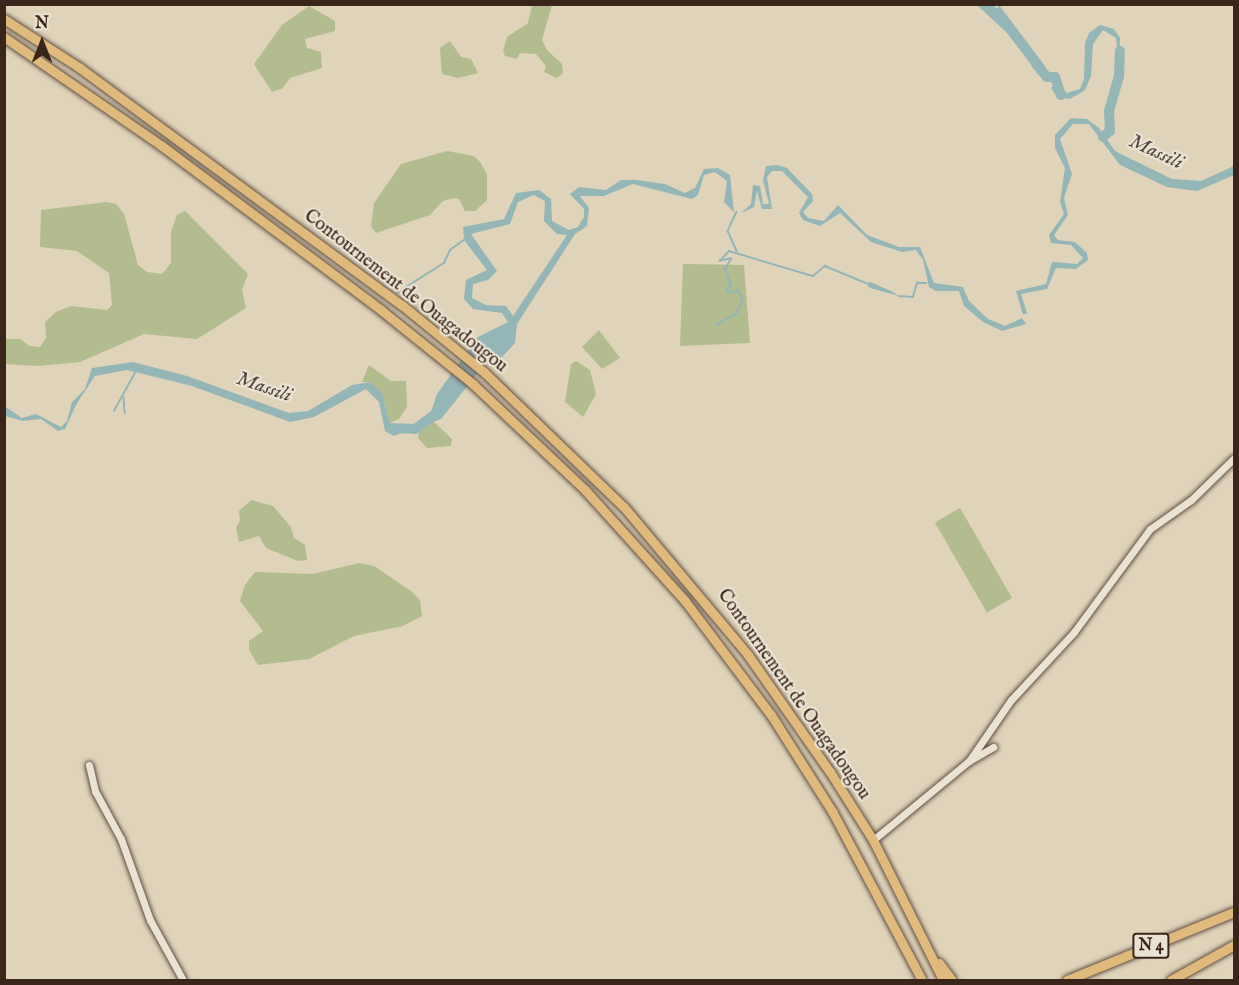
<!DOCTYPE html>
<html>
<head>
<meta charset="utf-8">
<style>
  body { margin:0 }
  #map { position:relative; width:1239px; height:985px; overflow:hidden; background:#dfd3ba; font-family:"IM FELL English",serif }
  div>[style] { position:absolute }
  .green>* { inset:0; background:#b2bc8f; transform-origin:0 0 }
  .water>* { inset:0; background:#95b6b7 }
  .stream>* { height:1.5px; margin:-0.75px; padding:0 0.75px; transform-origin:0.75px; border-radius:0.75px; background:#95b6b7 }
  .river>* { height:10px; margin:-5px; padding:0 5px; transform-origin:5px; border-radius:5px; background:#95b6b7 }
  .roads { filter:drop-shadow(0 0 2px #635043) drop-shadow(0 0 2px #635043) }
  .minor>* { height:7px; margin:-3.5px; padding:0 3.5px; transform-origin:3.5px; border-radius:3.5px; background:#eae2d2 }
  .highway>* { height:9px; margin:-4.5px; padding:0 4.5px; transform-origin:4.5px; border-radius:4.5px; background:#e0ba7d }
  span { translate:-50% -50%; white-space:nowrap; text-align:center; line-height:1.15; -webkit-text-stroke:4.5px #eae2d2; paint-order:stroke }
  .shield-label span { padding:2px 4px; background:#eae2d2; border:2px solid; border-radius:4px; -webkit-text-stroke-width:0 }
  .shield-label { font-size:16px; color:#3a251b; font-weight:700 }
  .street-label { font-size:18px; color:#3a251b }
  .water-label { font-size:20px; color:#514942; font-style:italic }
  .frame { position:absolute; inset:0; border:6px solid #3a251b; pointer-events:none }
  .north { position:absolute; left:12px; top:12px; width:60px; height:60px; -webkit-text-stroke:4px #eae2d2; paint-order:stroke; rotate:0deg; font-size:16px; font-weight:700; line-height:24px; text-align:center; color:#3a251b }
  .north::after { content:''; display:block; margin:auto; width:21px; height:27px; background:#3a251b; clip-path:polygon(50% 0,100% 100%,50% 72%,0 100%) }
</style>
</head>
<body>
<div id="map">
  <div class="green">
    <div style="clip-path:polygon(532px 5px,552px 5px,542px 40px,547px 50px,562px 64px,563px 73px,557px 78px,544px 72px,546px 66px,536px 54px,520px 53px,517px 59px,505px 56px,503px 51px,507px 37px,528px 23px)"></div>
    <div style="clip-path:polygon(309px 6px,335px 21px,335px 31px,305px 39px,307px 48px,321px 52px,322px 68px,290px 78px,283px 88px,272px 92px,254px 64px,282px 25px)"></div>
    <div style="clip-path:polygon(450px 41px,461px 57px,471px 59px,478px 73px,458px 78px,442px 74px,440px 48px)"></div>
    <div style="clip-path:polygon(447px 151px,474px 156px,480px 162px,487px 174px,487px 200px,475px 211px,465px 211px,459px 199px,454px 198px,443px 201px,430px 215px,376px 233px,371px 226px,374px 203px,401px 164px)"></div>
    <div style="clip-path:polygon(107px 202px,116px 204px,124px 214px,138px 265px,147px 272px,162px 274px,171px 263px,171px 232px,177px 215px,185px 211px,248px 274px,242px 290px,246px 308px,197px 339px,144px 334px,80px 362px,38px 366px,5px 364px,5px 339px,21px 339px,29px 346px,40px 347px,46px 338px,45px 322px,56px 312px,71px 306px,107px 310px,112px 305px,109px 273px,77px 251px,40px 247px,41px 210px)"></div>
    <div style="clip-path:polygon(683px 264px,744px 265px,750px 343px,680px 346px)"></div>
    <div style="clip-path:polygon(599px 330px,620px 358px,602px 369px,582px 347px)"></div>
    <div style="clip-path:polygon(576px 361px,590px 370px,596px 394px,583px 417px,565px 402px,571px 364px)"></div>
    <div style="clip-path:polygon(369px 365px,391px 381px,406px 381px,407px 407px,399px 419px,390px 423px,385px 403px,370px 382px,362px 382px)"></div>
    <div style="clip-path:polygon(433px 421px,452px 439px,451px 446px,427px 448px,418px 438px,420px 427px)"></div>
    <div style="clip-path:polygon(251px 500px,273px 506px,291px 527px,294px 538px,305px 545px,307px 560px,298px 561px,266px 548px,259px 536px,239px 542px,236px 528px,240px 520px,239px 511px)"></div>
    <div style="left:960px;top:508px;width:104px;height:29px;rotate:60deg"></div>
    <div style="clip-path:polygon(359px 563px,374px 566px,411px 591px,420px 600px,422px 616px,403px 626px,354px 636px,309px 659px,258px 665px,249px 650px,249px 641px,263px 631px,240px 601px,245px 585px,255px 572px,313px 574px)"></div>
  </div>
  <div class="water">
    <div style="clip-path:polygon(977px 5px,993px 5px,997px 9px,999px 5px,1045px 66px,1046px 74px,1039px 75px,1007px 33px)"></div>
    <div style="clip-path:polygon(1100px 25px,1114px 29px,1120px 38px,1119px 66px,1116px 38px,1103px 30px,1093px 44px,1091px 76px,1085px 90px,1070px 99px,1057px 97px,1051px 88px,1055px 84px,1067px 93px,1080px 89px,1084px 79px,1085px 43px,1089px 33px)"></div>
    <div style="clip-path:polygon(1071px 118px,1087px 119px,1099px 128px,1115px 151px,1172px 179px,1201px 181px,1234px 166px,1234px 175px,1197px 191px,1167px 187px,1120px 165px,1089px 124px,1073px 124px,1060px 139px,1072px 174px,1064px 198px,1068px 215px,1054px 235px,1058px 240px,1075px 242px,1087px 253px,1088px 260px,1076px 269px,1056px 268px,1047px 289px,1021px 294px,1027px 313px,1023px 315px,1016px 291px,1046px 284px,1052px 262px,1077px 264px,1083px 258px,1071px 245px,1051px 243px,1049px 235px,1064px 214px,1060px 202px,1065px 168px,1055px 148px,1055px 135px)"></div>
    <div style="clip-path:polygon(777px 165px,787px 168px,812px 194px,813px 201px,803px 212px,808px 218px,824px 221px,838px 205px,867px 235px,899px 247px,920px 247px,934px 283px,963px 287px,969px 301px,988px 319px,1005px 326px,1022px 318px,1026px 324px,1002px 331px,983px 322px,964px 306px,959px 291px,936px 291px,929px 287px,923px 260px,916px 250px,902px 252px,871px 242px,840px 213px,820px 226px,803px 220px,799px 213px,808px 197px,782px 171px,772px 171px,767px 177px,772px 209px,762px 209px,757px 191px,754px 207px,741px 213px,751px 204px,753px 185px,760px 186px,763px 204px,769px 204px,763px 180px,766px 166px)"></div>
    <div style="clip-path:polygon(evenodd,718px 168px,730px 175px,734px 212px,724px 202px,727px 181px,715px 172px,704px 175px,698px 195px,692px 199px,633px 184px,604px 196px,580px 196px,589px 208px,587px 226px,575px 234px,517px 324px,515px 343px,502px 357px,485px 364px,441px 419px,427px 424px,437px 394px,478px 337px,508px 322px,502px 313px,473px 309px,464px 299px,466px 280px,487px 270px,464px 240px,463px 227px,504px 219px,516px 193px,539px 190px,551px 199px,552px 221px,569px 230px,578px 227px,584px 217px,584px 209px,570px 194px,579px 187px,606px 190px,621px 180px,636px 180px,665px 184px,685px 193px,695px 188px,704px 169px,718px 168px,534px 195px,545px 201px,544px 221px,557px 234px,567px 235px,513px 316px,506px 306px,486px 305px,472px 298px,473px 284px,488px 280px,497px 271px,471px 234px,510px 224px,518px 202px,534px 195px)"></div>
    <div style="clip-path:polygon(870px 282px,891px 291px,899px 296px,870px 288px,866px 283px)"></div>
    <div style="clip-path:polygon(133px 362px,187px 376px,289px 413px,308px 411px,352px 385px,370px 382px,382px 393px,390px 423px,403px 432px,394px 436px,385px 431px,379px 402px,366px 389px,314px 417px,290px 422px,192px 386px,127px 370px,95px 376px,77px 403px,65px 429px,58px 431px,41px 419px,23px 421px,5px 416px,6px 407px,22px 418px,36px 414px,61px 427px,67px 421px,72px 402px,85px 389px,92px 368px)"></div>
  </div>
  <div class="stream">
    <div style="left:737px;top:212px;width:21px;rotate:115deg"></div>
    <div style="left:728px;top:231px;width:22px;rotate:66deg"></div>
    <div style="left:397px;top:293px;width:56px;rotate:-32.6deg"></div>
    <div style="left:444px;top:263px;width:14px;rotate:-65deg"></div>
    <div style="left:450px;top:250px;width:19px;rotate:-36deg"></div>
    <div style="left:899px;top:296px;width:14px;rotate:4deg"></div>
    <div style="left:913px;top:297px;width:15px;rotate:-74deg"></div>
    <div style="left:917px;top:283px;width:9px"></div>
    <div style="left:716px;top:325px;width:24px;rotate:-30deg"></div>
    <div style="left:737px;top:313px;width:15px;rotate:-67deg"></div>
    <div style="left:743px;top:299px;width:9px;rotate:-122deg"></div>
    <div style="left:738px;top:291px;width:10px;rotate:169deg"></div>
    <div style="left:728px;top:293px;width:4px;rotate:-104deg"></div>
    <div style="left:727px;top:289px;width:5px;rotate:-37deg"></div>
    <div style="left:731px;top:286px;width:18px;rotate:-109deg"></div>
    <div style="left:725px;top:269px;width:12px;rotate:-59deg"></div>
    <div style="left:731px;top:259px;width:11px;rotate:170deg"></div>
    <div style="left:720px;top:261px;width:13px;rotate:-48deg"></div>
    <div style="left:729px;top:251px;width:88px;rotate:16.6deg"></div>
    <div style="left:813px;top:276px;width:16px;rotate:-40deg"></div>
    <div style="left:825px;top:266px;width:44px;rotate:22.5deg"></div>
    <div style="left:124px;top:397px;width:16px;rotate:86deg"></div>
    <div style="left:114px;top:411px;width:46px;rotate:-61.2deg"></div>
  </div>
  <div class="river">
    <div style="left:1036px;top:64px;width:17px;rotate:50deg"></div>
    <div style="left:1047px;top:77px;width:8px"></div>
    <div style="left:1055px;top:77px;width:19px;rotate:72deg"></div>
    <div style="left:1103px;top:137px;width:9px;rotate:-41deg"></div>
    <div style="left:1110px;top:131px;width:20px;rotate:-93deg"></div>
    <div style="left:1109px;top:111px;width:36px;rotate:-74deg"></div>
    <div style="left:1119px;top:76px;width:25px;rotate:-88deg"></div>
    <div style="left:390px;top:428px;width:25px;rotate:2deg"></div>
    <div style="left:415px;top:429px;width:27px;rotate:-36deg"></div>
  </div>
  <div class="roads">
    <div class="minor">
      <div style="left:969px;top:761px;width:74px;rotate:-55.5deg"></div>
      <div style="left:1011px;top:700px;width:93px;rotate:-47.2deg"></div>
      <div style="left:1074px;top:632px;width:128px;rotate:-53.6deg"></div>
      <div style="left:1150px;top:529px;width:50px;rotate:-35.3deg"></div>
      <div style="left:1191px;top:500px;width:60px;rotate:-44.3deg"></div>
      <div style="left:89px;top:765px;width:27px;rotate:77deg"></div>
      <div style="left:95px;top:791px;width:55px;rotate:61.6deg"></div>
      <div style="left:121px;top:839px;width:86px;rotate:70.3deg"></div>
      <div style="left:150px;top:920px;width:68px;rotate:61.2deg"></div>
      <div style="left:873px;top:840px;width:124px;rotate:-39.5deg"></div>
      <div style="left:969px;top:761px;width:28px;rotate:-30deg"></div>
    </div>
    <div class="highway">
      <div style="left:4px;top:19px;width:90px;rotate:32.8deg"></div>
      <div style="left:80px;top:68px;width:400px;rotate:36.4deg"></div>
      <div style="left:402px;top:305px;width:106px;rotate:39.3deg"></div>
      <div style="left:484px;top:372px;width:194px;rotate:44deg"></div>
      <div style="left:624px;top:507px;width:193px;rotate:50deg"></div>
      <div style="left:748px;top:655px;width:143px;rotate:55deg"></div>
      <div style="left:830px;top:772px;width:80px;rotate:57.7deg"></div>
      <div style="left:873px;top:840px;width:157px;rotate:63.4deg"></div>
      <div style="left:4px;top:37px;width:192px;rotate:34.6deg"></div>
      <div style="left:162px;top:146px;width:274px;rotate:36.8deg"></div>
      <div style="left:381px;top:310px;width:118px;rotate:38.8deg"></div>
      <div style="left:473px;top:384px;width:156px;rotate:43.4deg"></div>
      <div style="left:586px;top:491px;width:148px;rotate:48deg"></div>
      <div style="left:685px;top:601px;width:143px;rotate:53deg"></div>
      <div style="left:771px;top:715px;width:114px;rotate:57.6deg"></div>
      <div style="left:832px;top:811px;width:191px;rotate:62deg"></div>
      <div style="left:939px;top:963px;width:21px;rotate:53deg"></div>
      <div style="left:1067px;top:980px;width:180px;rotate:-22.2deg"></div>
      <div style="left:1171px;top:980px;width:72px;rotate:-29.1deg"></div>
    </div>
  </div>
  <div class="shield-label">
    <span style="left:1151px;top:946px">N 4</span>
  </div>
  <div class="street-label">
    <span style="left:405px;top:292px;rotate:38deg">Contournement de Ouagadougou</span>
    <span style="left:793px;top:695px;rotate:55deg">Contournement de Ouagadougou</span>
  </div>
  <div class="water-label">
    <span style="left:1156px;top:152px;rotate:25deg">Massili</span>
    <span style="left:264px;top:387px;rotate:19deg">Massili</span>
  </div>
  <div class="frame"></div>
  <div class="north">N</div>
</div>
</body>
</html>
